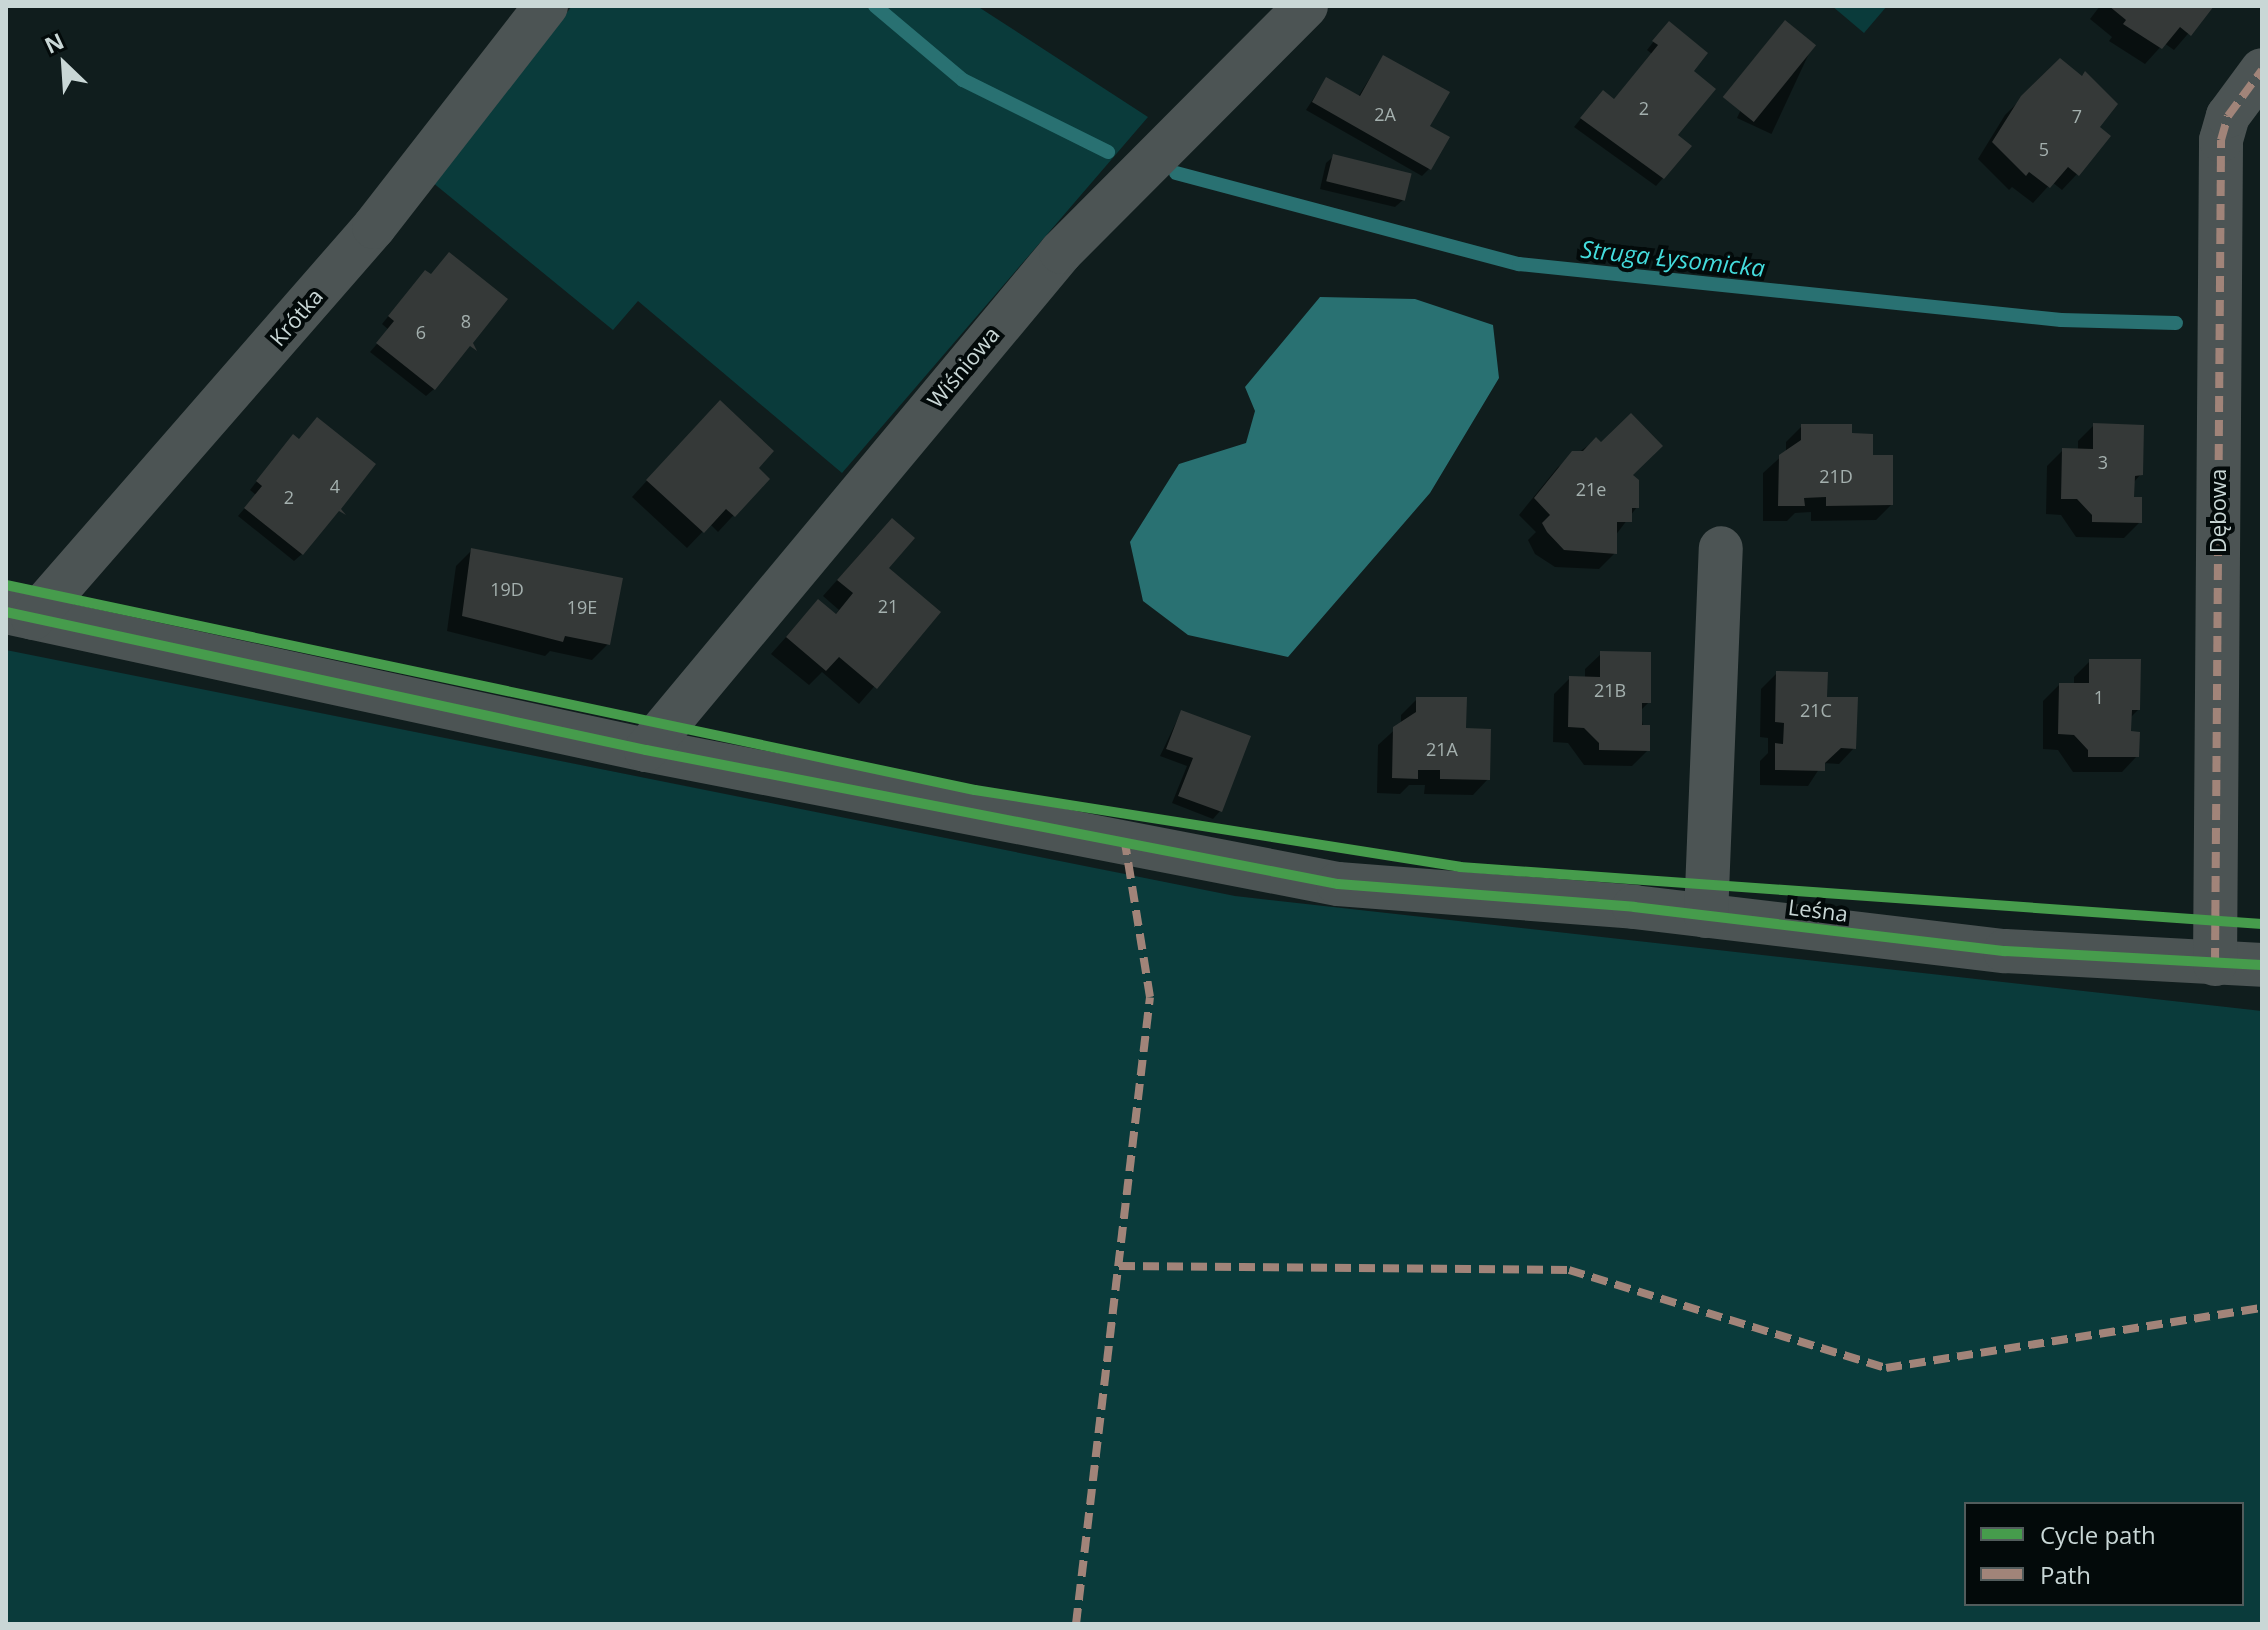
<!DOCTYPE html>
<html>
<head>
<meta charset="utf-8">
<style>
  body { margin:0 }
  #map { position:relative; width:2268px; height:1630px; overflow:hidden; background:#101d1d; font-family:"Open Sans",sans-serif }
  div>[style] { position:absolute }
  .green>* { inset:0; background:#0a3b3b }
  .water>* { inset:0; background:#297172 }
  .shadow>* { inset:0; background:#0007; transform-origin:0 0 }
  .stream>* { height:14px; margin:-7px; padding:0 7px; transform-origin:7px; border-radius:7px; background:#297172 }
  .building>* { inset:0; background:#353938; transform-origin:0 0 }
  .minor>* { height:44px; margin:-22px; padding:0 22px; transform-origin:22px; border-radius:22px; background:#4c5454 }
  .quiet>* { height:8px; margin-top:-4px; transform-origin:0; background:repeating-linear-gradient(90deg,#a18479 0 16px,transparent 0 24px) }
  .cycleway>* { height:10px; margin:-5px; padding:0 5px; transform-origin:5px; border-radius:5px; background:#469c4c }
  span { translate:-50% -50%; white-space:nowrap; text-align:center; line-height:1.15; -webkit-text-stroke:8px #030a0a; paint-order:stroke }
  .number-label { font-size:18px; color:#a4b0ae }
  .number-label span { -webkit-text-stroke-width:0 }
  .street-label { font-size:22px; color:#c9d7d6 }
  .water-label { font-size:24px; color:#44dcdd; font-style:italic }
  .frame { position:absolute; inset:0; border:8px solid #c9d7d6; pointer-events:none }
  .legend { position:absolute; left:1964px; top:1502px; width:280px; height:104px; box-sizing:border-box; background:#030a0a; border:2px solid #525c5c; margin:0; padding:10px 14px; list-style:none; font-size:24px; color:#c9d7d6 }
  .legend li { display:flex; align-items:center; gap:16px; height:40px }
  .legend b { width:40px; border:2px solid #525c5c }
  .north { position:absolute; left:24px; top:24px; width:80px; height:80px; -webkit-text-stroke:6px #030a0a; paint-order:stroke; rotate:335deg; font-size:22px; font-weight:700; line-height:32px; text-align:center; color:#c9d7d6 }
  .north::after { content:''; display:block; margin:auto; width:28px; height:36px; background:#c9d7d6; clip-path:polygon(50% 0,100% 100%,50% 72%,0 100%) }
</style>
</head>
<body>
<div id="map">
  <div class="green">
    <div style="clip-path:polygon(572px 6px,977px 6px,1148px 117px,842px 473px,638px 301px,613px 330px,432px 182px)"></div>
    <div style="clip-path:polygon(1832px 6px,1887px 6px,1864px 33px)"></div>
    <div style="clip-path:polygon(evenodd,6px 650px,1235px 896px,2262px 1011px,2262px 1624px,6px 1624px,6px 650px,2242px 1504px,2242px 1604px,1966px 1604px,1966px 1504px,2242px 1504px)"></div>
  </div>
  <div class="water">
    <div style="clip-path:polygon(1320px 297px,1415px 299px,1493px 325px,1499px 378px,1430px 493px,1288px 657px,1188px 635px,1143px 601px,1130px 542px,1179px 464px,1246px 443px,1255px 411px,1245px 387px)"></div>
  </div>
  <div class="shadow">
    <div style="clip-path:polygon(2100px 6px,2212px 6px,2174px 50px,2164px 43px,2145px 64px,2109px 41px,2112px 37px,2090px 19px)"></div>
    <div style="left:1778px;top:30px;width:38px;height:97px;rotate:25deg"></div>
    <div style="clip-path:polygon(1662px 31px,1676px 135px,1663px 178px,1656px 186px,1574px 127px,1596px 100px,1613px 101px,1652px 54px,1647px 50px)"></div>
    <div style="clip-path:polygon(1383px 57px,1428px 127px,1430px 168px,1422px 176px,1306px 110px,1326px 79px,1358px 97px)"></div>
    <div style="clip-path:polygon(2060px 61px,2097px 127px,2077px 174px,2062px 190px,2052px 182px,2033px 203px,2012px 187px,2009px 190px,1978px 159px,2005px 115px)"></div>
    <div style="clip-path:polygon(1334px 156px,1403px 200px,1395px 207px,1320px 189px,1326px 163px)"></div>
    <div style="clip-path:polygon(418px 280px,434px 389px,426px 396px,370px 352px,389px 330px,382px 324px)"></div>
    <div style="clip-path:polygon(704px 418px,767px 479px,718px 532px,710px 524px,687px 548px,632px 497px)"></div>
    <div style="clip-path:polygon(2094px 425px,2141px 474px,2133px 483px,2132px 499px,2140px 522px,2124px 538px,2076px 537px,2061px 515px,2046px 514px,2047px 466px,2063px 450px,2078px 450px,2078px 441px)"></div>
    <div style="clip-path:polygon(1802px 426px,1850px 435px,1871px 457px,1891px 505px,1876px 520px,1811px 521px,1811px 512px,1795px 513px,1787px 521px,1763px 521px,1763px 473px,1786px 452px,1786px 442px)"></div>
    <div style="clip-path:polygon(1596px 440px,1630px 475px,1637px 507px,1615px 536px,1615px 553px,1599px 569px,1555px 567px,1535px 554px,1528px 540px,1536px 532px,1519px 515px,1558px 467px)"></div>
    <div style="clip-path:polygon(286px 444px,302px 554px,294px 561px,238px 516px,256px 495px,250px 490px)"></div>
    <div style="clip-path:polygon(876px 536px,886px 569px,938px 613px,859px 704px,822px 672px,809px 685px,771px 654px,818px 601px,835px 615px,839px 610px,823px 596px)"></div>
    <div style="clip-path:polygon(472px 550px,608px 644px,592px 660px,550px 651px,545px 656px,447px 631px,456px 566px)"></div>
    <div style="clip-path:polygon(1601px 654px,1649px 702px,1640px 711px,1648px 750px,1632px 766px,1584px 765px,1568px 743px,1553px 742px,1554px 694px,1570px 678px,1585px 678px,1585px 669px)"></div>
    <div style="clip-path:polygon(2090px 661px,2138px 710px,2130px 718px,2129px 733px,2137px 756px,2122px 772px,2073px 772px,2058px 750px,2043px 749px,2043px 701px,2059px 685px,2074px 685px,2074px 677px)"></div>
    <div style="clip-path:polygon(1777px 673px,1824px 698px,1854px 748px,1839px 764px,1823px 763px,1808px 786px,1760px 785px,1760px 761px,1768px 753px,1768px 738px,1760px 737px,1761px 689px)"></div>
    <div style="clip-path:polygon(1417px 699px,1464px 730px,1488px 779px,1473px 795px,1424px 794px,1425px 785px,1409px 785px,1400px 794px,1377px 793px,1378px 745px,1401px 724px,1401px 715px)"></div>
    <div style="clip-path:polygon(1181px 712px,1220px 811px,1213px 819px,1172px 803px,1187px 766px,1160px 756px)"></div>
  </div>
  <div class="stream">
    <div style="left:875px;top:6px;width:115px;rotate:40.1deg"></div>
    <div style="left:963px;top:80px;width:162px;rotate:26.4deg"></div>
    <div style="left:1176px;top:173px;width:355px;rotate:14.9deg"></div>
    <div style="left:1519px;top:264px;width:545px;rotate:5.9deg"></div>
    <div style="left:2061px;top:320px;width:115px;rotate:1.5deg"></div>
  </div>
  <div class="building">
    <div style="clip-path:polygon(2109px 6px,2214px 6px,2191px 36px,2180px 27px,2162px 49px,2123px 24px,2126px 20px)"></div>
    <div style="left:1785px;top:20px;width:40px;height:99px;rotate:39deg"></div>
    <div style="clip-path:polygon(1669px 21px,1708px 53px,1694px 71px,1716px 89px,1678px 135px,1692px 146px,1664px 179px,1580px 118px,1603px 90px,1614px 99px,1658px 45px,1652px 41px)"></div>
    <div style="clip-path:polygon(1383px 55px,1450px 92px,1430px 126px,1450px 137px,1431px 170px,1312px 102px,1326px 77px,1360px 96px)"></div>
    <div style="clip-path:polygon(2060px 58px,2082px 76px,2085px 71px,2118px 104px,2100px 127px,2111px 136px,2079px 176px,2068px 167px,2050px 188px,2029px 172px,2026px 176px,1992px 142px,2021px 96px)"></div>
    <div style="left:1333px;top:154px;width:81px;height:28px;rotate:14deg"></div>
    <div style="clip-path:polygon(449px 252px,508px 299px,473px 343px,477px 351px,470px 346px,435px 390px,376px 343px,394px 321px,388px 316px,425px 270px,431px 274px)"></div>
    <div style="clip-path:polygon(720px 400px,774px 451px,759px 468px,770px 479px,735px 517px,726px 509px,704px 533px,646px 480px)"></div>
    <div style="clip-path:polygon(1631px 413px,1663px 446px,1633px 475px,1639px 480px,1639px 508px,1632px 508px,1632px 522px,1617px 522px,1617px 554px,1564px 550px,1547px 532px,1542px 523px,1550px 515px,1534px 498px,1572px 451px,1583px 451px,1596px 437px,1601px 442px)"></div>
    <div style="clip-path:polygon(317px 417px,376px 464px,341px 509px,346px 515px,339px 511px,303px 555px,244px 508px,262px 486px,256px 481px,293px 434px,299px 439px)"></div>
    <div style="clip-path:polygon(2093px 423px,2144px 425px,2143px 475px,2135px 476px,2134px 497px,2142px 497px,2142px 523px,2092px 522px,2092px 515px,2077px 499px,2061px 499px,2062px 448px,2093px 449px)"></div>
    <div style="clip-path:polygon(1801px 424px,1852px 424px,1852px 433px,1873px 434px,1873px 455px,1893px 455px,1893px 505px,1826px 506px,1826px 497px,1804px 498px,1805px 506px,1778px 506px,1779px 455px,1801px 440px)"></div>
    <div style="clip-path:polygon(892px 518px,915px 538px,889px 568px,941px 612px,877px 689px,839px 657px,826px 671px,786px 637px,818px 599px,836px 614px,853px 593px,837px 580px)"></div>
    <div style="clip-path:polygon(471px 548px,623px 578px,610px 645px,565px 636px,563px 642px,462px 616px)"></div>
    <div style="clip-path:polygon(1600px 651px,1651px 652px,1651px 703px,1642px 703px,1642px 725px,1650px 725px,1650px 751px,1599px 750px,1599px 743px,1584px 728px,1568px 727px,1569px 676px,1600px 677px)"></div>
    <div style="clip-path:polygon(2089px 659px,2141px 659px,2140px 710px,2132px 710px,2131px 731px,2140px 732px,2139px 757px,2088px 757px,2088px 750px,2074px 735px,2058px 734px,2059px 683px,2089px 683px)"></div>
    <div style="clip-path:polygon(1776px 671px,1828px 672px,1827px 697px,1858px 697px,1856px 749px,1841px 748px,1825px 763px,1825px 771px,1775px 770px,1775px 743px,1783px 744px,1784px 723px,1775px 722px)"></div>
    <div style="clip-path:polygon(1416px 697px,1467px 697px,1466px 728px,1491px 729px,1490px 780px,1440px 779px,1440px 770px,1418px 770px,1418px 779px,1392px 778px,1393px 727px,1416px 712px)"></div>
    <div style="clip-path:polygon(1181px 710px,1251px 736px,1222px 812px,1178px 796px,1193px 758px,1166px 749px)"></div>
  </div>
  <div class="minor">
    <div style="left:6px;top:612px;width:655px;rotate:12.17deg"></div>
    <div style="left:646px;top:750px;width:705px;rotate:10.96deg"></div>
    <div style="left:1338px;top:884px;width:297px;rotate:4.4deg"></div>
    <div style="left:1634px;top:907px;width:374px;rotate:6.8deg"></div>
    <div style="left:2005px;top:951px;width:257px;rotate:3.1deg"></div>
    <div style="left:33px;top:618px;width:519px;rotate:-48.91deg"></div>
    <div style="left:374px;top:227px;width:280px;rotate:-52.1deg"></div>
    <div style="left:646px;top:750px;width:648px;rotate:-50.19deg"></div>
    <div style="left:1061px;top:252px;width:347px;rotate:-45.1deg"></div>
    <div style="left:1706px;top:916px;width:368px;rotate:-87.7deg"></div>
    <div style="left:2215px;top:964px;width:824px;rotate:-89.58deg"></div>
    <div style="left:2221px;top:140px;width:25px;rotate:-74deg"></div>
    <div style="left:2228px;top:116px;width:57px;rotate:-53.5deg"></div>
  </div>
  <div class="quiet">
    <div style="left:2215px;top:964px;width:824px;rotate:-89.58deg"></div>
    <div style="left:2221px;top:140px;width:25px;rotate:-74deg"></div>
    <div style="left:2228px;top:116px;width:57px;rotate:-53.5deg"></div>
    <div style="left:1119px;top:1266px;width:450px;rotate:0.5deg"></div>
    <div style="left:1569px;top:1270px;width:332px;rotate:17.2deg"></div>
    <div style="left:1886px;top:1368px;width:381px;rotate:-9.1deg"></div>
    <div style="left:1076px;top:1624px;width:631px;rotate:-83.27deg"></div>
    <div style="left:1150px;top:997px;width:157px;rotate:-99.2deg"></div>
  </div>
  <div class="cycleway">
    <div style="left:6px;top:585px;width:990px;rotate:11.95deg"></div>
    <div style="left:975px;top:790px;width:491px;rotate:9deg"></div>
    <div style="left:1460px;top:867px;width:804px;rotate:4.07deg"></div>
    <div style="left:6px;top:612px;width:655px;rotate:12.17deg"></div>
    <div style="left:646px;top:750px;width:705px;rotate:10.96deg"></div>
    <div style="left:1338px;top:884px;width:297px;rotate:4.4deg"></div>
    <div style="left:1634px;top:907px;width:374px;rotate:6.8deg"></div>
    <div style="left:2005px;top:951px;width:257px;rotate:3.1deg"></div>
  </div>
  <div class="number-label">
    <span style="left:1644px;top:108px">2</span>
    <span style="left:1385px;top:114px">2A</span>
    <span style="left:2077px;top:116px">7</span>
    <span style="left:2044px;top:149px">5</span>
    <span style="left:466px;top:321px">8</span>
    <span style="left:421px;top:332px">6</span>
    <span style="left:2103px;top:462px">3</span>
    <span style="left:1836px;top:476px">21D</span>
    <span style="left:335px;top:486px">4</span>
    <span style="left:1591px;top:489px">21e</span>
    <span style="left:289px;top:497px">2</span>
    <span style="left:507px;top:589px">19D</span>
    <span style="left:888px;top:606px">21</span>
    <span style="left:582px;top:607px">19E</span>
    <span style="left:1610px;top:690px">21B</span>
    <span style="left:2099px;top:697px">1</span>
    <span style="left:1816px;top:710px">21C</span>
    <span style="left:1442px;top:749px">21A</span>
  </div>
  <div class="street-label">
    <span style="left:296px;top:317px;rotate:-49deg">Krótka</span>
    <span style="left:963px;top:367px;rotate:-50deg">Wiśniowa</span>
    <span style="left:2218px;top:511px;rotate:-90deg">Dębowa</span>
    <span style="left:1818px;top:910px;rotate:7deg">Leśna</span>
  </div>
  <div class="water-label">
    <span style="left:1673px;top:258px;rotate:6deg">Struga Łysomicka</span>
  </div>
  <div class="frame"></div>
  <ul class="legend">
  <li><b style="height:10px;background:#469c4c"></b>Cycle path</li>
  <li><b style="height:10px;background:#a18479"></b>Path</li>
  </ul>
  <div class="north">N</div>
</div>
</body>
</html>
